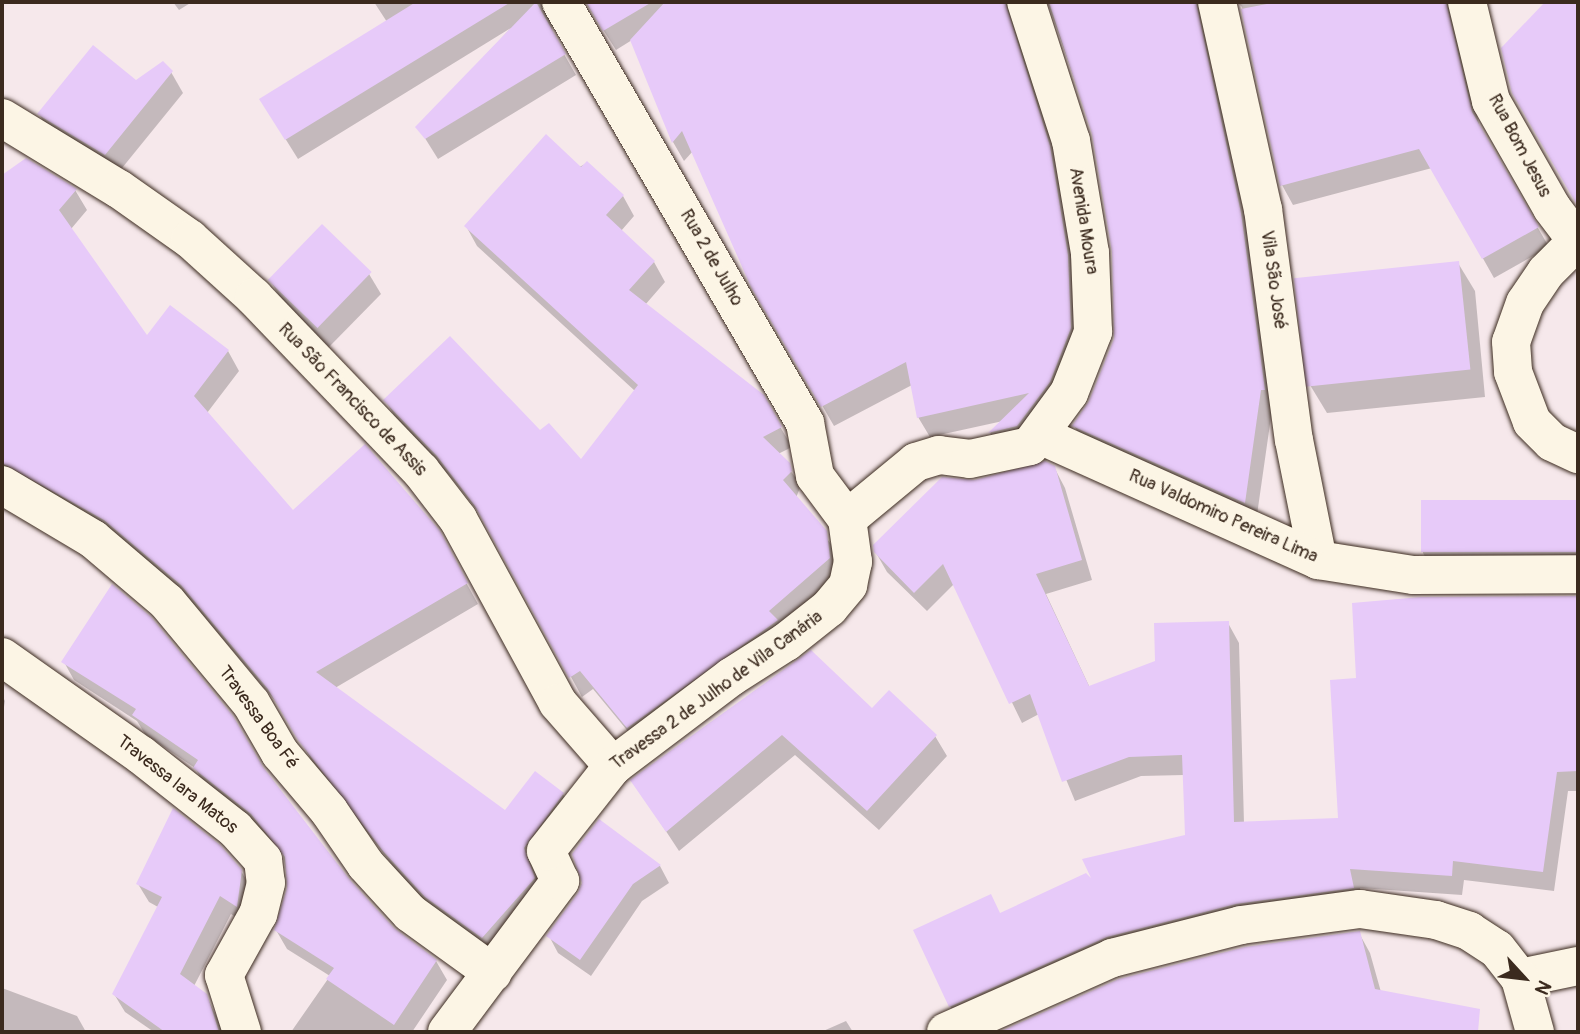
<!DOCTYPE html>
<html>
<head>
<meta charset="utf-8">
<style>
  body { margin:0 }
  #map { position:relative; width:1580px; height:1034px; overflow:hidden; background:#f6e8eb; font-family:Pangolin,sans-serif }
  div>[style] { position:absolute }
  .shadow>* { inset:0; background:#0003 }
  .building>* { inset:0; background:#e7caf9; transform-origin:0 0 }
  .roads { filter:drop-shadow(0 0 2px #3b2a1e) drop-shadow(0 0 2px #3b2a1e) }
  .street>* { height:38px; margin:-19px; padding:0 19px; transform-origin:19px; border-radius:19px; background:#fcf5e5 }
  span { translate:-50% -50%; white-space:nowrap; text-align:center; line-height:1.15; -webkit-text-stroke:7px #fcf5e5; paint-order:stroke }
  .street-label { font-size:18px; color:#3b2a1e }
  .frame { position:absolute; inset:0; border:4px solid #3b2a1e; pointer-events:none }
  .north { position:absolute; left:1489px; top:943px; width:70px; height:70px; -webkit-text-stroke:5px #fcf5e5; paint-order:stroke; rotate:117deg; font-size:19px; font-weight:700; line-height:28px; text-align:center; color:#3b2a1e }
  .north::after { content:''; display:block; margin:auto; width:24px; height:32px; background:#3b2a1e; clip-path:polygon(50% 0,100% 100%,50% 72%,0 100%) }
</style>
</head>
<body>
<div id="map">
  <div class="shadow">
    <div style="clip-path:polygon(173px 2px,192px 2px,179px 10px)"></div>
    <div style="clip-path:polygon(374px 2px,569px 2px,551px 20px,553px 35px,576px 75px,438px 159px,418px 127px,511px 28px,298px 159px,273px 119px,387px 22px)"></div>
    <div style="clip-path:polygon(580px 2px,1030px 2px,1079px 277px,1081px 349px,1001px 452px,990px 433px,1003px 421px,930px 437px,918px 417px,912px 385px,834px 426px,753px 286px,693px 151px,684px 161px,673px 142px,632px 40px,616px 50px,586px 3px)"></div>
    <div style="clip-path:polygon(1038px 2px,1230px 2px,1272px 410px,1256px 522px,1086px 445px,1074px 426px,1091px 402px,1115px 340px,1114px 252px,1094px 134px,1048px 4px)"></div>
    <div style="clip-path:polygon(1237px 2px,1458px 2px,1456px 28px,1480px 128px,1549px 247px,1494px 278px,1432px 168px,1293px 205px,1282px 185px,1242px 7px)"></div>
    <div style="clip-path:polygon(1547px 2px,1578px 2px,1578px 203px,1513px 92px,1503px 48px)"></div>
    <div style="clip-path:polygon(171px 72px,183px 93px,118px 173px,51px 134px,39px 114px)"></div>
    <div style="clip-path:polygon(26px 160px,75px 190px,87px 210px,71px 229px,147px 338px,228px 351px,239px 371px,207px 413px,292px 512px,365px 446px,438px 532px,478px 604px,335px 688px,506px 813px,563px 794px,574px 814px,494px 957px,438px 916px,397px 871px,312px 761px,282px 709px,197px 608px,120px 542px,2px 481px,2px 177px)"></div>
    <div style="clip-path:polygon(587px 163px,623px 196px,634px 216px,621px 231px,654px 262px,665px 282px,645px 305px,762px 396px,792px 447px,778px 454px,801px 485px,796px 498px,837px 552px,841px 578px,640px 746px,593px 689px,582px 697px,487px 523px,450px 476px,397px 420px,385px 400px,540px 433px,581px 461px,635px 391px,477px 246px,466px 226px)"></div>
    <div style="clip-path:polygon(1458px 263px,1475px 291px,1485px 397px,1327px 413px,1310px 385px)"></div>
    <div style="clip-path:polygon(369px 274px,381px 294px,329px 347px,282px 301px,270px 280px)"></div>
    <div style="clip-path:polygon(1054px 467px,1065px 488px,1092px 580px,1046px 594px,1090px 688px,1157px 663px,1228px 623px,1239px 643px,1244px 823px,1340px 820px,1357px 680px,1422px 599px,1578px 598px,1578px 791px,1568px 791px,1554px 891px,1464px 880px,1462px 895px,1360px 888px,1364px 907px,1248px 923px,962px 1026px,950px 1006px,1001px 915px,1096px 885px,1186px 836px,1184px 775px,1141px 776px,1075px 801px,1039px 714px,1022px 723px,954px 584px,927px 611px,887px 572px,875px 551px,974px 482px)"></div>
    <div style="clip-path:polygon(1578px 501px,1578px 571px,1434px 572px,1423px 553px,1422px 503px)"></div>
    <div style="clip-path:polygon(811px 653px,873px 711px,935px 736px,947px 756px,879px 830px,795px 755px,679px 851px,633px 781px)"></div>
    <div style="clip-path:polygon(64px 662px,262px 768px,348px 881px,393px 929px,436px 961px,447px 980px,412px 1032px,291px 1032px,330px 976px,287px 949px,276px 930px,289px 888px,283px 854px,261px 831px,206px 787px,195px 768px,145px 734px,137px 721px,74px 680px)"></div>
    <div style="clip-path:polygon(2px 695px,5px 701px,2px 719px)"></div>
    <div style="clip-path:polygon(599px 821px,660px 866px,669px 883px,642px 901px,591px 976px,558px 953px,549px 936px,579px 894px)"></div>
    <div style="clip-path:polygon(241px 871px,252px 890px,247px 924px,231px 914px,194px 986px,206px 995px,224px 1032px,154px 1032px,125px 1012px,114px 994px,158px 907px,149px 902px,138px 884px)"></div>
    <div style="clip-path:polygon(1359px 933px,1370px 953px,1381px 992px,1467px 1008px,1478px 1032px,1003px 1032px,1120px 980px)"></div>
    <div style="clip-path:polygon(2px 988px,77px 1016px,86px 1032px,2px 1032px)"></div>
    <div style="clip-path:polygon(846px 1021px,853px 1032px,821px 1032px)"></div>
  </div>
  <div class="building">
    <div style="clip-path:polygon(416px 2px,511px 2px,285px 140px,259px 99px)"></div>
    <div style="clip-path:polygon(536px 2px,566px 54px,425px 139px,415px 127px)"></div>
    <div style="clip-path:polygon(586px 2px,652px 2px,603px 31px)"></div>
    <div style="clip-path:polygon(665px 2px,1005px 2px,1050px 146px,1068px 255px,1071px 328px,1050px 382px,1017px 426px,988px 433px,1029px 393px,917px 418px,906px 362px,821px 407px,751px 287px,682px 131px,672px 143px,630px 40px)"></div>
    <div style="clip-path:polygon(1049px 2px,1196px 2px,1241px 213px,1265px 390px,1261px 390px,1245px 503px,1072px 426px,1089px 401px,1114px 339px,1112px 252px,1092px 134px)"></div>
    <div style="clip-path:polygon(1277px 2px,1446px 2px,1472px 112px,1539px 227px,1482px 259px,1419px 149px,1280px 186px,1241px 9px)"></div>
    <div style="clip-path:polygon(1545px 2px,1578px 2px,1577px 205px,1512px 93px,1501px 48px)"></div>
    <div style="clip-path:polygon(93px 45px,136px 80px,163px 61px,173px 71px,105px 155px,37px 114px)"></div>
    <div style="clip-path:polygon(546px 134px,581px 167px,587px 161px,624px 195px,606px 215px,655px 261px,629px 290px,764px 395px,782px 427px,763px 437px,790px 463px,792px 471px,783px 480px,827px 531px,830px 558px,769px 611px,778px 620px,627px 728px,580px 671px,569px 678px,475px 506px,437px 456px,383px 400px,450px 336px,540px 430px,549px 423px,581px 459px,638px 385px,464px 226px)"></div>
    <div style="clip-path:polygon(26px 158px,77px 189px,59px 210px,147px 335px,170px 305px,229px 350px,194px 396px,293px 510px,365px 444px,440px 531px,468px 583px,316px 672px,505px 810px,535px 771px,564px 793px,524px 848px,535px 878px,482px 938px,425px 897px,383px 851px,298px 740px,268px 689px,181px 585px,104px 520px,2px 463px,2px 175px)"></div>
    <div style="left:322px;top:224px;width:69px;height:78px;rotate:44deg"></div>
    <div style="left:1459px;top:261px;width:109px;height:166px;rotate:84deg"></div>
    <div style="clip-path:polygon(1045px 461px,1055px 466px,1082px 560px,1036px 574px,1089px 686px,1155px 661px,1154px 623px,1229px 621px,1234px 822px,1338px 818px,1330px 680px,1356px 678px,1352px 603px,1421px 597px,1578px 596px,1578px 771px,1557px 772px,1543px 872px,1453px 861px,1452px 876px,1350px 869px,1354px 888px,1236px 904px,1107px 937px,949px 1007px,913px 930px,991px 894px,1000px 913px,1086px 873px,1091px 878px,1082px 859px,1185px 835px,1182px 755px,1129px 757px,1062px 782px,1030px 694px,1009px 704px,943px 564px,914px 593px,874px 552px,873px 545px,942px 477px,975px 480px)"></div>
    <div style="left:1578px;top:500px;width:52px;height:157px;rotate:90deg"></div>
    <div style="clip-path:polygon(112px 584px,151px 617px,233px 716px,263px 767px,350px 880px,394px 928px,437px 960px,394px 1025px,326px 979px,334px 968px,274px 930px,287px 888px,285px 857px,251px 814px,193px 768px,198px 760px,132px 715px,136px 709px,61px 662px)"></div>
    <div style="clip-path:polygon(811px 650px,872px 708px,889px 690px,937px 735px,867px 811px,782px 735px,666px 832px,630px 780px)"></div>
    <div style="clip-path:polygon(173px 808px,220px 845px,242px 870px,237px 907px,220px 896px,180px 974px,207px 994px,219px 1032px,165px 1032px,112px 994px,162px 897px,136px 884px)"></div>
    <div style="clip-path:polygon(599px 819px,661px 865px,633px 884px,580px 960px,546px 936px,578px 893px,582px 883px,572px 854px)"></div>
    <div style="clip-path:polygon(1360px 931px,1375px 989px,1480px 1009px,1478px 1032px,999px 1032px,1119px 979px,1245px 947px)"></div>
  </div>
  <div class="roads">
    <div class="street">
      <div style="left:561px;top:2px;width:487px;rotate:59.9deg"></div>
      <div style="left:805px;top:423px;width:54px;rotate:79.3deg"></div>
      <div style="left:815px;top:476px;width:54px;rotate:53.3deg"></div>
      <div style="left:1217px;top:2px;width:212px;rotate:77.5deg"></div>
      <div style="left:1263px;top:209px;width:233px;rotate:82.4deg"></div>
      <div style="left:1294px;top:440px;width:122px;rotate:78.7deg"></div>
      <div style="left:1467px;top:2px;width:102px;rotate:76.4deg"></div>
      <div style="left:1491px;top:101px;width:123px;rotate:60.3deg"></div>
      <div style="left:1552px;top:208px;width:41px;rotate:52.9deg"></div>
      <div style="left:2px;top:118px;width:137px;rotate:31.3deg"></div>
      <div style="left:119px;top:189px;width:87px;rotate:35.2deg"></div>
      <div style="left:190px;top:239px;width:86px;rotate:42.2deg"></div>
      <div style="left:254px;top:297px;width:241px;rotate:46.2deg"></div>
      <div style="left:421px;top:471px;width:61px;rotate:52.4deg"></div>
      <div style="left:458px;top:519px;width:209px;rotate:61.5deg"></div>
      <div style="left:558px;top:703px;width:84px;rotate:48.9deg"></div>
      <div style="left:1578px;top:240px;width:45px;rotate:135deg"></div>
      <div style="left:1546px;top:272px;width:37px;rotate:124deg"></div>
      <div style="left:1525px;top:303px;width:41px;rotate:109.7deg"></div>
      <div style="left:1511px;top:342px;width:30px;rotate:86deg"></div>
      <div style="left:1513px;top:372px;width:53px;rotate:69.2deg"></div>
      <div style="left:1532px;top:422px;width:28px;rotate:45deg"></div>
      <div style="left:1552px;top:442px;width:29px;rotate:25deg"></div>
      <div style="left:1042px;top:436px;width:303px;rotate:24.2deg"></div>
      <div style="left:1318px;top:560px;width:96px;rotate:9deg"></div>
      <div style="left:1413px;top:575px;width:165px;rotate:-0.3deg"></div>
      <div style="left:2px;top:485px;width:106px;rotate:30.7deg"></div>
      <div style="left:93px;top:539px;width:97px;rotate:40.4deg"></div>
      <div style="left:167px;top:602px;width:131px;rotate:50.3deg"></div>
      <div style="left:251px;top:703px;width:58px;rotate:59.9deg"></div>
      <div style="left:280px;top:753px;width:76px;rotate:49.8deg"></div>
      <div style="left:329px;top:811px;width:65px;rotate:55.6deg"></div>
      <div style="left:366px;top:865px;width:65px;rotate:47.5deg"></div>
      <div style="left:410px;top:913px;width:102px;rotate:35.9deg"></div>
      <div style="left:2px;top:657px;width:170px;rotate:35.2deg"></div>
      <div style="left:141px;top:755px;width:120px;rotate:38.2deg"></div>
      <div style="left:235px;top:829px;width:42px;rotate:47.9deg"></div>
      <div style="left:263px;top:860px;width:23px;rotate:83deg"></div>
      <div style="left:266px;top:883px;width:32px;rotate:104deg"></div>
      <div style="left:258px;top:914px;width:70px;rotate:119.1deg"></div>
      <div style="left:224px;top:975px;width:60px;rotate:72.5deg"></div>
      <div style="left:1520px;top:978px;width:59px;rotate:-11.7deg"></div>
      <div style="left:447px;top:1032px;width:189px;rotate:-53.2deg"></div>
      <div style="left:560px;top:881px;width:33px;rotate:-115deg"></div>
      <div style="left:546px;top:851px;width:108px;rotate:-51.8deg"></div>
      <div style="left:613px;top:766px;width:148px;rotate:-37deg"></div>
      <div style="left:731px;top:677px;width:65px;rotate:-32.5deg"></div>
      <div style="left:786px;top:642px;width:55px;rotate:-38.3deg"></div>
      <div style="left:829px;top:608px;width:30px;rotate:-50deg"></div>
      <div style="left:848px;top:585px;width:24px;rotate:-78deg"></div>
      <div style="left:853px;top:562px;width:43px;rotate:-97.9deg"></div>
      <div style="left:847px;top:519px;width:89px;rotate:-39.6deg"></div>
      <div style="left:916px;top:462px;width:24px;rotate:-17deg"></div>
      <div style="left:939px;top:455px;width:31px;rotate:7deg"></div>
      <div style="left:970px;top:459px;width:61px;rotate:-12.2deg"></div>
      <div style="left:1030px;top:446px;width:66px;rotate:-53.7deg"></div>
      <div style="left:1069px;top:393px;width:66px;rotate:-68.5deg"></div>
      <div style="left:1093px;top:332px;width:79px;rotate:-92.2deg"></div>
      <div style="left:1090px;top:253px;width:114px;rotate:-99.6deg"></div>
      <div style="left:1071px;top:141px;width:146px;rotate:-107.9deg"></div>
      <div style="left:946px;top:1032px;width:182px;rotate:-24deg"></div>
      <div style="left:1112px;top:958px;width:133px;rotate:-14.3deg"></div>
      <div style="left:1241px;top:925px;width:120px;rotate:-7.7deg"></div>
      <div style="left:1360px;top:909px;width:77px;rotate:8.2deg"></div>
      <div style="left:1436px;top:920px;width:35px;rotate:18deg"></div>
      <div style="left:1469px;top:931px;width:33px;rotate:33deg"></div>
      <div style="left:1497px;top:949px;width:37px;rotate:52deg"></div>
      <div style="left:1520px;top:978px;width:56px;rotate:74.5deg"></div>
    </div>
  </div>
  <div class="street-label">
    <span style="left:1519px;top:146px;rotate:62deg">Rua Bom Jesus</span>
    <span style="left:1083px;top:221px;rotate:81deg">Avenida Moura</span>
    <span style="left:711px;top:258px;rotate:60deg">Rua 2 de Julho</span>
    <span style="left:1273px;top:280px;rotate:82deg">Vila São José</span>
    <span style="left:352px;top:400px;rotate:46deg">Rua São Francisco de Assis</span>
    <span style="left:1223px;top:517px;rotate:24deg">Rua Valdomiro Pereira Lima</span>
    <span style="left:717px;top:691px;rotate:-36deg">Travessa 2 de Julho de Vila Canária</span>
    <span style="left:258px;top:718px;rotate:54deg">Travessa Boa Fé</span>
    <span style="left:177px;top:785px;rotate:38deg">Travessa Iara Matos</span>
  </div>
  <div class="frame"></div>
  <div class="north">N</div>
</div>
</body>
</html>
